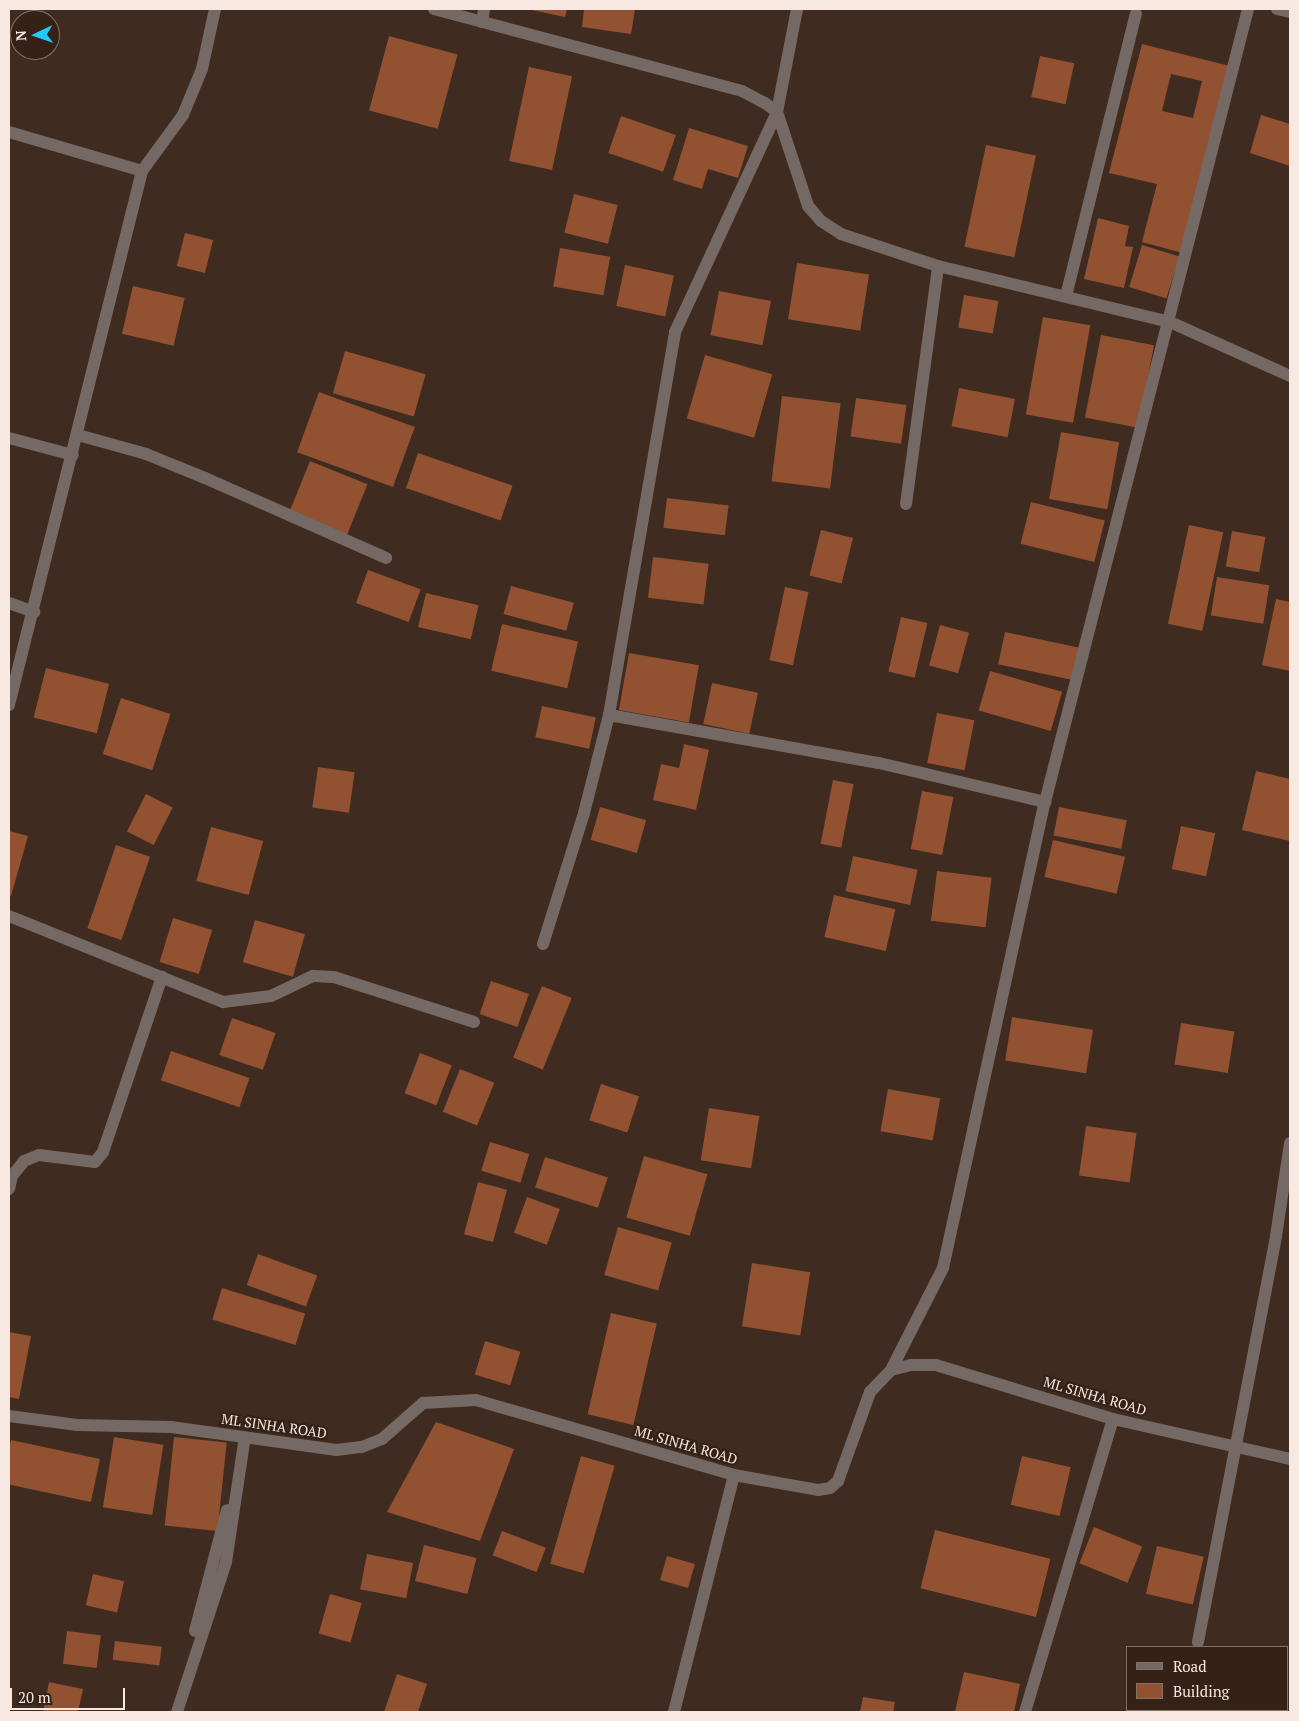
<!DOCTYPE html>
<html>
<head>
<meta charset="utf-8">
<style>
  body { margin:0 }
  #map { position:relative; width:1299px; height:1721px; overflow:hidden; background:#402b20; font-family:"PT Serif",serif }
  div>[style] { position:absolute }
  .building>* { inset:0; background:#925131; transform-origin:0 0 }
  .minor>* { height:12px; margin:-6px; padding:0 6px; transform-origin:6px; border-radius:6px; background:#746964 }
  span { translate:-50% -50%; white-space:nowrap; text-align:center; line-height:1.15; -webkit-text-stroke:4.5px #362117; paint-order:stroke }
  .street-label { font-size:14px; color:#f7e9e2 }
  .frame { position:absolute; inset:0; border:10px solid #f7e9e2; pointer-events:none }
  .legend { position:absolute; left:1126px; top:1646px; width:162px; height:65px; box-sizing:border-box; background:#362117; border:1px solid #837168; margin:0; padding:6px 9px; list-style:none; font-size:15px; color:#f7e9e2 }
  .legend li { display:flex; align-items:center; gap:10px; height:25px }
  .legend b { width:25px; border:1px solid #837168 }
  .north { position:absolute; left:10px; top:10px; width:50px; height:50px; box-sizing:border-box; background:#362117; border:1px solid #837168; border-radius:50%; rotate:267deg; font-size:14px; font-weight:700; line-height:20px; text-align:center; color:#f7e9e2 }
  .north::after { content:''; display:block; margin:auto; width:18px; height:22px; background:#22c9fe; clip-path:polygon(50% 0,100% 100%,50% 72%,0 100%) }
  .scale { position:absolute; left:10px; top:1688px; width:115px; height:22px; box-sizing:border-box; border:2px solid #f7e9e2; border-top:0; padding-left:6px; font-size:15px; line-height:18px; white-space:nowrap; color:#f7e9e2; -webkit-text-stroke:4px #362117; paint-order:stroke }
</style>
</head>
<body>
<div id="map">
  <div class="building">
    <div style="clip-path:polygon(527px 9px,567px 9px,565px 17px)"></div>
    <div style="clip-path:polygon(584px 9px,635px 9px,631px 34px,582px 27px)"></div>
    <div style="left:389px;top:36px;width:71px;height:77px;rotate:15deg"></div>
    <div style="clip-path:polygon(evenodd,1142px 44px,1234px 67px,1186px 254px,1142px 242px,1157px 184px,1109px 173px,1142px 44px,1171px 74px,1202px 81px,1193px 118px,1162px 111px,1171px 74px)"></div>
    <div style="left:1040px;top:56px;width:35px;height:42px;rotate:12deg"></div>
    <div style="left:529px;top:67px;width:44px;height:96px;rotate:12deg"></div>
    <div style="clip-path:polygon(1261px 115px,1290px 124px,1290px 166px,1250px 153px)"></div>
    <div style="left:621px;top:116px;width:58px;height:39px;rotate:19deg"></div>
    <div style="clip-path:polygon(689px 128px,748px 146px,738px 178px,708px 169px,702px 189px,673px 180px)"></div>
    <div style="left:986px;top:145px;width:51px;height:104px;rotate:12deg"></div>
    <div style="left:574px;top:194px;width:45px;height:40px;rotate:14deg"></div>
    <div style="clip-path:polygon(1098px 218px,1129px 226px,1125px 246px,1133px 247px,1124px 288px,1084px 279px)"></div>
    <div style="left:185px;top:233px;width:29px;height:34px;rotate:14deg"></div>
    <div style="left:1142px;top:245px;width:39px;height:44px;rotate:17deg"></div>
    <div style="left:560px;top:248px;width:51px;height:39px;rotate:10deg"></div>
    <div style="left:797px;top:263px;width:73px;height:57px;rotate:9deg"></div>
    <div style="left:625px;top:265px;width:50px;height:42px;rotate:12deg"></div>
    <div style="left:133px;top:286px;width:53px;height:49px;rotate:13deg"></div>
    <div style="left:719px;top:291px;width:53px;height:45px;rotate:11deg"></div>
    <div style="left:964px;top:295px;width:35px;height:33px;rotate:10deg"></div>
    <div style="left:1043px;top:317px;width:48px;height:99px;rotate:10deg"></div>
    <div style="left:1101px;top:335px;width:54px;height:84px;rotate:11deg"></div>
    <div style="left:345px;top:351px;width:84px;height:44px;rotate:16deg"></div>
    <div style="left:705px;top:355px;width:70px;height:66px;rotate:16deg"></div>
    <div style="left:959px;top:388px;width:57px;height:39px;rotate:11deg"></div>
    <div style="left:319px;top:392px;width:102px;height:64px;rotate:20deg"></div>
    <div style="left:782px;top:396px;width:59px;height:86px;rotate:7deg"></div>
    <div style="left:856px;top:398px;width:51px;height:39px;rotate:8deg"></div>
    <div style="left:1061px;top:432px;width:59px;height:68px;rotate:10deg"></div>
    <div style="left:418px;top:453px;width:100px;height:37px;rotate:19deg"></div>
    <div style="left:310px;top:461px;width:62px;height:55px;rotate:22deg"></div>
    <div style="left:667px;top:498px;width:62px;height:30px;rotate:7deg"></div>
    <div style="left:1031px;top:502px;width:76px;height:43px;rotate:14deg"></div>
    <div style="left:1189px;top:525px;width:35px;height:101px;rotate:12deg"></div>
    <div style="left:821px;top:530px;width:33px;height:47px;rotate:14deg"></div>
    <div style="left:1232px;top:531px;width:34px;height:36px;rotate:10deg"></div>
    <div style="left:653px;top:557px;width:56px;height:41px;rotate:7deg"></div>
    <div style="left:368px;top:570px;width:56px;height:35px;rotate:20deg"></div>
    <div style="left:1217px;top:577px;width:53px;height:39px;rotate:9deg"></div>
    <div style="left:511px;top:586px;width:65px;height:29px;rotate:15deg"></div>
    <div style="left:785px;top:587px;width:24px;height:75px;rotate:12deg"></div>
    <div style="left:426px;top:593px;width:54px;height:35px;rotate:13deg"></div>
    <div style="clip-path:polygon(1276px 599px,1290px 602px,1290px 671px,1262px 665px)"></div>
    <div style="left:901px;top:617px;width:27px;height:56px;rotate:13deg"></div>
    <div style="left:502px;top:624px;width:78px;height:48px;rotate:13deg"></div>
    <div style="left:940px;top:625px;width:30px;height:42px;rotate:15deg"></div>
    <div style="left:1005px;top:632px;width:76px;height:33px;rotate:12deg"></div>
    <div style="left:629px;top:653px;width:71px;height:58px;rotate:10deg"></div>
    <div style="left:46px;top:668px;width:65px;height:51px;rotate:14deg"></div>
    <div style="left:990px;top:671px;width:75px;height:41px;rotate:16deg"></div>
    <div style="left:712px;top:683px;width:47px;height:42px;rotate:12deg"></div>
    <div style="left:121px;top:698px;width:52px;height:59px;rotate:18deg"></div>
    <div style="left:542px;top:706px;width:55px;height:32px;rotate:12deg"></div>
    <div style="left:937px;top:713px;width:38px;height:51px;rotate:11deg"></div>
    <div style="clip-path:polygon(684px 744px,709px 750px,696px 810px,653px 800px,661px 764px,679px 768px)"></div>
    <div style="left:318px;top:767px;width:37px;height:41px;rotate:8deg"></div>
    <div style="clip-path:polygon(1256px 771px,1290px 779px,1290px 841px,1242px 830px)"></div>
    <div style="left:833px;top:780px;width:21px;height:65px;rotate:11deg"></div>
    <div style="left:922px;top:791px;width:32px;height:59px;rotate:11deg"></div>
    <div style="left:146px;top:794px;width:30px;height:42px;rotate:27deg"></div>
    <div style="left:600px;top:807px;width:48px;height:34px;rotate:16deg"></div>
    <div style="left:1059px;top:807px;width:69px;height:29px;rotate:11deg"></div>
    <div style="left:1181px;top:826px;width:35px;height:44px;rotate:12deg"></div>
    <div style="left:211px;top:827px;width:54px;height:56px;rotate:15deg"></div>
    <div style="clip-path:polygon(9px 831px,28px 836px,11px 896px,9px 895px)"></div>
    <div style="left:1053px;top:840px;width:74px;height:38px;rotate:13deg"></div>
    <div style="left:116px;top:845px;width:36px;height:88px;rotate:19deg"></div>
    <div style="left:853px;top:856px;width:66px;height:36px;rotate:12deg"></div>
    <div style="left:937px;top:871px;width:55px;height:50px;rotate:7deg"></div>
    <div style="left:834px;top:895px;width:63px;height:43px;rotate:13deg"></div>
    <div style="left:173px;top:918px;width:41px;height:46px;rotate:17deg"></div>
    <div style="left:255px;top:920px;width:52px;height:44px;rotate:16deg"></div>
    <div style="left:491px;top:981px;width:40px;height:35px;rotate:19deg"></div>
    <div style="left:542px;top:986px;width:32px;height:77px;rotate:22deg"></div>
    <div style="left:1012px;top:1017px;width:82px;height:44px;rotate:9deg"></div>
    <div style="left:232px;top:1018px;width:46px;height:39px;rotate:19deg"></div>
    <div style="left:1181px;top:1023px;width:54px;height:42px;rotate:9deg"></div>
    <div style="left:171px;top:1051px;width:83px;height:31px;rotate:19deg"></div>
    <div style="left:420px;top:1053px;width:34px;height:43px;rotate:21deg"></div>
    <div style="left:460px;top:1069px;width:37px;height:46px;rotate:22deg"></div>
    <div style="left:601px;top:1084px;width:40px;height:38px;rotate:18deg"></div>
    <div style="left:888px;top:1089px;width:53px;height:43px;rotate:10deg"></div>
    <div style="left:709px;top:1108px;width:51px;height:53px;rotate:9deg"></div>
    <div style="left:1086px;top:1126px;width:51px;height:50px;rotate:8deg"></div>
    <div style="left:490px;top:1142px;width:41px;height:30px;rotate:17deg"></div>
    <div style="left:644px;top:1156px;width:66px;height:64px;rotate:16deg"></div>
    <div style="left:545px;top:1157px;width:66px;height:32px;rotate:18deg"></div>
    <div style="left:478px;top:1182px;width:30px;height:54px;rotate:15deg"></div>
    <div style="left:527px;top:1197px;width:35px;height:38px;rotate:20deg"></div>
    <div style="left:618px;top:1227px;width:56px;height:50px;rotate:16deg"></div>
    <div style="left:258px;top:1254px;width:63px;height:33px;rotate:20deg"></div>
    <div style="left:752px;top:1263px;width:59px;height:64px;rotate:9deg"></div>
    <div style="left:222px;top:1288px;width:87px;height:33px;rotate:17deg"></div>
    <div style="left:611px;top:1313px;width:47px;height:104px;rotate:13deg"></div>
    <div style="clip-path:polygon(9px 1332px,31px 1336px,19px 1399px,9px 1397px)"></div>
    <div style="left:485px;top:1341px;width:37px;height:35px;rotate:17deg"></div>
    <div style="clip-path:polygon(436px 1422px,514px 1449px,480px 1541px,387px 1512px)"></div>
    <div style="left:114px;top:1437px;width:50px;height:71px;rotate:9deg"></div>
    <div style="left:174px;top:1437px;width:53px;height:89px;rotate:6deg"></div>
    <div style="left:11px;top:1440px;width:91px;height:44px;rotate:12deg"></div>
    <div style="left:581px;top:1456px;width:35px;height:112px;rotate:16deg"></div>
    <div style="left:1022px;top:1456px;width:50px;height:50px;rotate:13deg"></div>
    <div style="left:1094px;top:1527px;width:52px;height:39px;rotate:22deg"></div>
    <div style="left:935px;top:1530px;width:119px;height:60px;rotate:14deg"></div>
    <div style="left:502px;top:1531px;width:47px;height:26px;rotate:21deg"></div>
    <div style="left:424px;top:1545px;width:54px;height:37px;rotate:14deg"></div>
    <div style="left:1157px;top:1546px;width:48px;height:49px;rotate:13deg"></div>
    <div style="left:367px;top:1554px;width:47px;height:36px;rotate:11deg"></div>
    <div style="left:667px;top:1556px;width:29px;height:25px;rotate:16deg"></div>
    <div style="left:93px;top:1574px;width:32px;height:32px;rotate:13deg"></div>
    <div style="left:330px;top:1594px;width:33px;height:41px;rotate:16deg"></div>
    <div style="left:67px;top:1631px;width:34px;height:33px;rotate:7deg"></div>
    <div style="left:115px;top:1641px;width:47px;height:19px;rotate:7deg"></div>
    <div style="clip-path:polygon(964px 1672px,1020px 1684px,1014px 1712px,955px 1712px)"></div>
    <div style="clip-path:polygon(397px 1674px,427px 1684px,418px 1712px,384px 1712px)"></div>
    <div style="clip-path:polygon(49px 1682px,83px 1689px,78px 1712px,43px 1712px)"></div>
    <div style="clip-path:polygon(863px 1697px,895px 1702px,893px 1712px,860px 1712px)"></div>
  </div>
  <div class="minor">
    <div style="left:434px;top:9px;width:319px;rotate:14.9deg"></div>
    <div style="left:742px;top:91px;width:26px;rotate:28deg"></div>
    <div style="left:765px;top:103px;width:15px;rotate:37deg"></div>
    <div style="left:777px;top:112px;width:99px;rotate:71.7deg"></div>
    <div style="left:808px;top:206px;width:20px;rotate:49deg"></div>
    <div style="left:821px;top:221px;width:24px;rotate:33deg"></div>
    <div style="left:841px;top:234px;width:102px;rotate:18.3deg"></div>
    <div style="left:938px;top:266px;width:239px;rotate:13.6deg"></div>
    <div style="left:1170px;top:322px;width:132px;rotate:24.2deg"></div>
    <div style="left:1277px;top:9px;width:13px;rotate:13deg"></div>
    <div style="left:482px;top:22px;width:13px;rotate:-81deg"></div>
    <div style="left:9px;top:132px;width:139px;rotate:16.3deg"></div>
    <div style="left:1066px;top:296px;width:291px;rotate:-76.1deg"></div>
    <div style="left:78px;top:435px;width:71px;rotate:15.6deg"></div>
    <div style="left:146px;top:454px;width:64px;rotate:22.1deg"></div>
    <div style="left:205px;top:478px;width:198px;rotate:23.8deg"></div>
    <div style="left:9px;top:438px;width:66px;rotate:14.9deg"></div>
    <div style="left:906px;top:504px;width:240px;rotate:-82.3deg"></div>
    <div style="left:9px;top:603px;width:27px;rotate:20deg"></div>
    <div style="left:9px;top:705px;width:550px;rotate:-76.01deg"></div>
    <div style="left:142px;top:171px;width:69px;rotate:-53.8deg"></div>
    <div style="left:183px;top:115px;width:50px;rotate:-67.6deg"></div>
    <div style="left:202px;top:69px;width:61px;rotate:-77.8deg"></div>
    <div style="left:609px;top:715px;width:274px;rotate:10.1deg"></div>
    <div style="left:879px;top:763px;width:171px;rotate:13.2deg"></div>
    <div style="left:9px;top:916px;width:231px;rotate:21.9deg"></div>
    <div style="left:223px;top:1002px;width:48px;rotate:-7.1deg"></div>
    <div style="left:271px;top:996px;width:47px;rotate:-25.5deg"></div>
    <div style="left:313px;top:976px;width:21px;rotate:3deg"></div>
    <div style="left:334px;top:977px;width:147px;rotate:17.8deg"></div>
    <div style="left:543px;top:944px;width:137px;rotate:-72.6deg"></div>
    <div style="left:584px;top:813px;width:101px;rotate:-75.7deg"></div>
    <div style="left:609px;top:715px;width:389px;rotate:-80.2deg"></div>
    <div style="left:675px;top:332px;width:242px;rotate:-65.1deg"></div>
    <div style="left:777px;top:112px;width:105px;rotate:-79deg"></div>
    <div style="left:9px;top:1189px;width:13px;rotate:-77deg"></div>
    <div style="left:12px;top:1176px;width:19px;rotate:-51deg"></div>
    <div style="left:24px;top:1161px;width:16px;rotate:-22deg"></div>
    <div style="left:39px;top:1155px;width:56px;rotate:7.1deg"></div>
    <div style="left:95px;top:1162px;width:13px;rotate:-51deg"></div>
    <div style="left:103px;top:1152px;width:185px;rotate:-71.4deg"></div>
    <div style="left:891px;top:1370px;width:114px;rotate:-63deg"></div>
    <div style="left:943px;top:1268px;width:477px;rotate:-77.7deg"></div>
    <div style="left:1045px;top:802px;width:819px;rotate:-75.64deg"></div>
    <div style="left:9px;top:1416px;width:69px;rotate:7.5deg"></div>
    <div style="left:77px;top:1425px;width:94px;rotate:1.2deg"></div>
    <div style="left:171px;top:1427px;width:167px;rotate:7.9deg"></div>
    <div style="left:336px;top:1450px;width:26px;rotate:-7deg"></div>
    <div style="left:362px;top:1447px;width:22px;rotate:-22deg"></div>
    <div style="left:382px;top:1439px;width:55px;rotate:-41.3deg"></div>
    <div style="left:423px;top:1403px;width:53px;rotate:-3.2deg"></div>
    <div style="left:476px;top:1400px;width:269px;rotate:16.2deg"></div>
    <div style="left:734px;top:1475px;width:85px;rotate:10.1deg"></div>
    <div style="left:818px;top:1490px;width:12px;rotate:-9deg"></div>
    <div style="left:830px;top:1488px;width:11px;rotate:-41deg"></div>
    <div style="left:838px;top:1481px;width:95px;rotate:-70.2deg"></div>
    <div style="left:870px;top:1392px;width:30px;rotate:-46deg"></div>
    <div style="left:891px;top:1370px;width:21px;rotate:-14deg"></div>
    <div style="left:911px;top:1365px;width:25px"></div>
    <div style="left:936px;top:1365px;width:185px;rotate:17deg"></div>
    <div style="left:1113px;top:1419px;width:181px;rotate:12.7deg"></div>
    <div style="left:195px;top:1631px;width:125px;rotate:-75.2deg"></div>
    <div style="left:1198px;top:1642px;width:413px;rotate:-79.1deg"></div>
    <div style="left:1276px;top:1236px;width:94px;rotate:-81.4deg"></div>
    <div style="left:177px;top:1712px;width:158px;rotate:-71.9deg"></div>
    <div style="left:226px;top:1562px;width:126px;rotate:-81.4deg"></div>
    <div style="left:674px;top:1712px;width:244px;rotate:-75.8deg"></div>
    <div style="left:1025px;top:1712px;width:306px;rotate:-73.3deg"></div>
  </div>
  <div class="street-label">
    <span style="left:1095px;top:1396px;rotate:16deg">ML SINHA ROAD</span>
    <span style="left:274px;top:1426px;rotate:8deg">ML SINHA ROAD</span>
    <span style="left:686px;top:1445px;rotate:16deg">ML SINHA ROAD</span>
  </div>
  <div class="frame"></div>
  <ul class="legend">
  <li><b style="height:6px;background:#746964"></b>Road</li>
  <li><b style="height:14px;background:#925131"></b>Building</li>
  </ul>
  <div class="north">N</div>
  <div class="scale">20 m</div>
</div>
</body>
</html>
